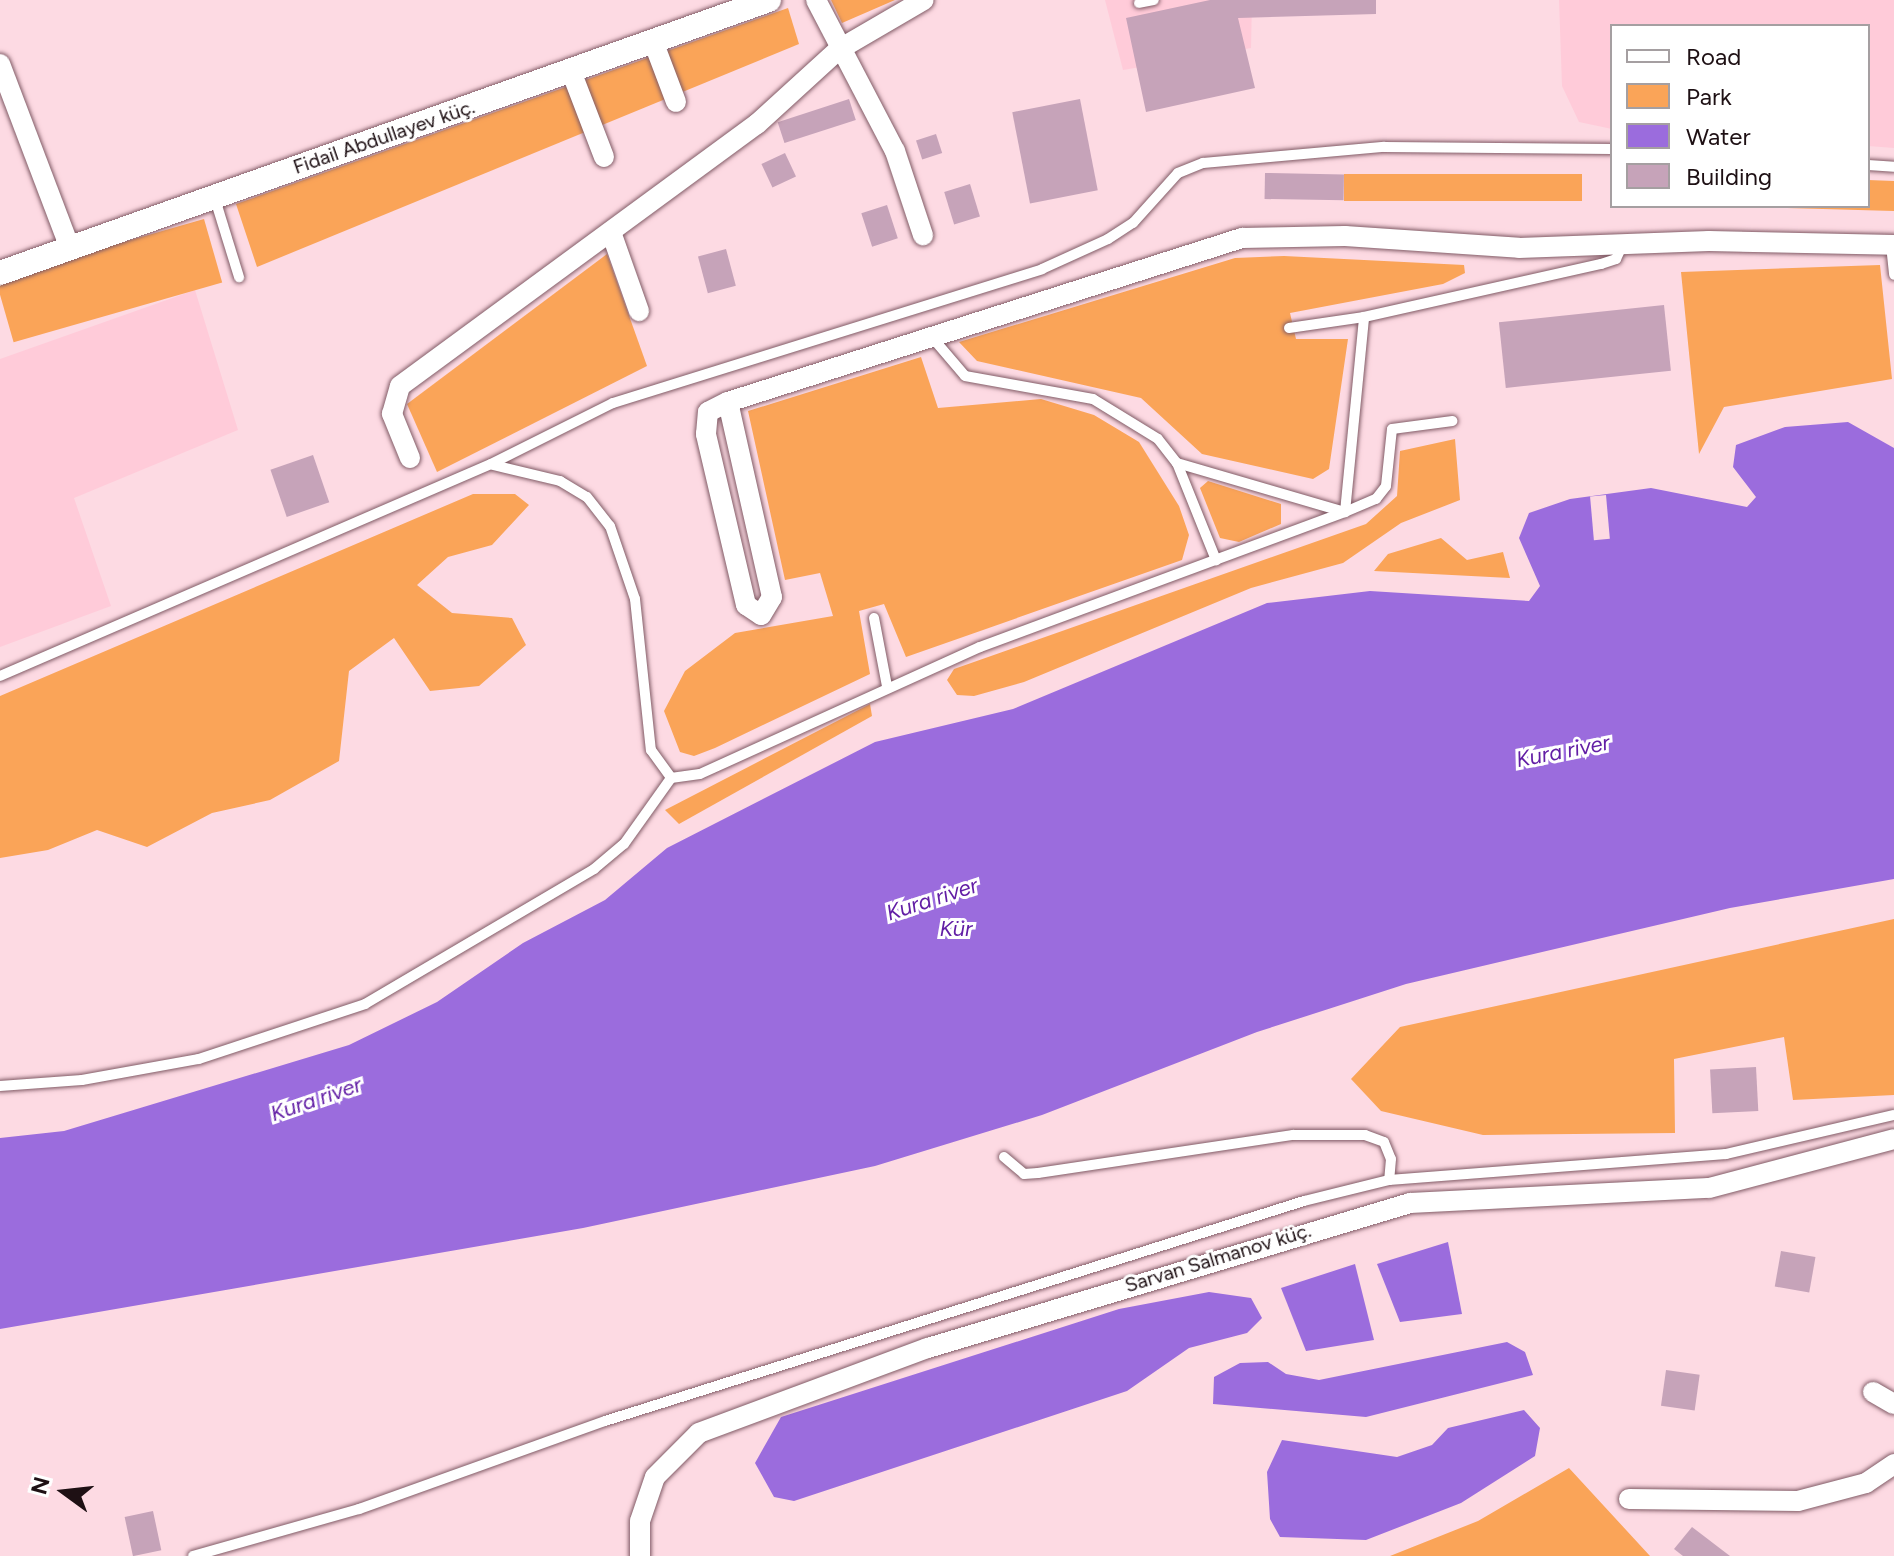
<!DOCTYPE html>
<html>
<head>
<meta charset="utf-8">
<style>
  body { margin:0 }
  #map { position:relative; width:1894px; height:1556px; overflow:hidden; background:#fddae3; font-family:Figtree,sans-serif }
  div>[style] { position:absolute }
  .built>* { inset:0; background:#ffcbd9 }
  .green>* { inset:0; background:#faa458; transform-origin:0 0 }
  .water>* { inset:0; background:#9b6cdd }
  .pier>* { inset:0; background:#fddae3; transform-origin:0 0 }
  .building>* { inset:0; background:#c6a3b9; transform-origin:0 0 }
  .roads { filter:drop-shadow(0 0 2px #815b66) drop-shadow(0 0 2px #815b66) }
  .service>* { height:10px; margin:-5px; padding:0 5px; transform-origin:5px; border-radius:5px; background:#fff }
  .minor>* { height:20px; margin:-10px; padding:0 10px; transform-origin:10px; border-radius:10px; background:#fff }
  .tertiary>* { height:24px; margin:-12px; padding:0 12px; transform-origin:12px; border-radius:12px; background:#fff }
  span { translate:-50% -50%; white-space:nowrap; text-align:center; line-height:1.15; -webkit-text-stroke:6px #fff; paint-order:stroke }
  .street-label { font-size:20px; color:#1e1014 }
  .water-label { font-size:22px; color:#621ea5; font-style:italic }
  .legend { position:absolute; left:1610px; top:24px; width:260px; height:184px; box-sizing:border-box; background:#fff; border:2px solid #a59fa1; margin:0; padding:10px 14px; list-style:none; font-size:24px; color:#1e1014 }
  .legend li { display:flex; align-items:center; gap:16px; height:40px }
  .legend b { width:40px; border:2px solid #a59fa1 }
  .north { position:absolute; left:24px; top:1452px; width:80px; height:80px; -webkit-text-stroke:6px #fff; paint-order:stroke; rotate:285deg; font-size:22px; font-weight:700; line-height:32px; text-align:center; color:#1e1014 }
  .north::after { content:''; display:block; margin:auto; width:28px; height:36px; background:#1e1014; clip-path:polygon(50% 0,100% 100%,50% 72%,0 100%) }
</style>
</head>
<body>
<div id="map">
  <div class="built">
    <div style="clip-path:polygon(1105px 0,1252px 0,1251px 48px,1123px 70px)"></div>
    <div style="clip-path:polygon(1559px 0,1894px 0,1894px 148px,1868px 146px,1868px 26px,1612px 26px,1612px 129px,1579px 122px,1562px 86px)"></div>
    <div style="clip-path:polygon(195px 290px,238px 430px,74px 498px,111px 606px,0 647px,0 359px)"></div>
  </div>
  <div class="green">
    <div style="clip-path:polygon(831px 0,895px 0,842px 23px)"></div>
    <div style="clip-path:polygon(788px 8px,799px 44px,257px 267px,236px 204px)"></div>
    <div style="left:1344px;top:174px;width:238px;height:27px"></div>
    <div style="clip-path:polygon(1868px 180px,1894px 181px,1894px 211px,1720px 206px,1868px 206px)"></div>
    <div style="left:204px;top:219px;width:66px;height:217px;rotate:74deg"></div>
    <div style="clip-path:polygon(607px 254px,647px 366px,437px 472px,407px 404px)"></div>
    <div style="clip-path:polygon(1284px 256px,1464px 265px,1465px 273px,1443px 284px,1290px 313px,1296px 339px,1348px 339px,1329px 469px,1313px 479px,1202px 454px,1141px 398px,977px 361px,959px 342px,1235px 258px)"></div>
    <div style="clip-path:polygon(1880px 265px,1892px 379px,1724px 407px,1699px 454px,1681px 272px)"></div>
    <div style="clip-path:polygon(921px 357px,938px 408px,1041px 399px,1094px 415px,1139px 442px,1179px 506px,1189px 535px,1182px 560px,906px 657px,884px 604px,859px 611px,870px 674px,715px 748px,694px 756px,680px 752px,664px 711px,685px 671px,735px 633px,833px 616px,820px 573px,785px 580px,748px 411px)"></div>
    <div style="clip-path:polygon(1455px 439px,1460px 500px,1401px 523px,1343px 563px,1251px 588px,1024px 682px,974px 696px,957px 695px,947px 680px,954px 669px,1366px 524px,1397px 496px,1400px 451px)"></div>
    <div style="clip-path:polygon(1208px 481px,1281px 504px,1281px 524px,1239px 542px,1220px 538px,1200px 488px)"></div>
    <div style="clip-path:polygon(473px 494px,515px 494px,529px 505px,492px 545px,448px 557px,417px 585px,452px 613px,512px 618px,526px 645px,479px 686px,430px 691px,394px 638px,349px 671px,339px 761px,270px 800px,212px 813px,147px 847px,97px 830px,48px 850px,0 858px,0 696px)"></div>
    <div style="clip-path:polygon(1441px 538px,1467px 560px,1503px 552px,1510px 578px,1374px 571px,1388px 554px)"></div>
    <div style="clip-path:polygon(870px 704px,872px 716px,679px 824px,665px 810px)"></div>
    <div style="clip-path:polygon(1894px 919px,1894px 1095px,1793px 1100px,1784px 1037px,1674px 1059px,1675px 1133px,1483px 1135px,1381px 1111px,1351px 1079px,1400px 1027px)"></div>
    <div style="clip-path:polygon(1569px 1468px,1650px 1556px,1390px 1556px,1478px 1521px)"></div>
  </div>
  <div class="water">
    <div style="clip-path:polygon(1848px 422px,1894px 448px,1894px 879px,1730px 908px,1406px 984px,1257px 1032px,1042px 1115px,875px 1166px,583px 1228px,0 1329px,0 1138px,64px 1131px,349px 1045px,437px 1002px,523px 943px,605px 900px,667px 848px,875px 742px,1013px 709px,1267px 603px,1370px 591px,1529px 601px,1540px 586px,1519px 538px,1529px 513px,1570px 499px,1651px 488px,1747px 507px,1756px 497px,1733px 467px,1736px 445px,1785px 427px)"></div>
    <div style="clip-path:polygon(1448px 1242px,1462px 1314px,1400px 1322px,1377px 1264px)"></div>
    <div style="clip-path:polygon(1355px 1264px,1374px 1340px,1306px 1351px,1281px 1288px)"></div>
    <div style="clip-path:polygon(1209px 1292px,1251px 1298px,1262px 1318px,1247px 1333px,1189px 1348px,1127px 1391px,794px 1501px,774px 1497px,755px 1463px,781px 1417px,1119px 1309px)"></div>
    <div style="clip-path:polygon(1507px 1342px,1525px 1352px,1533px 1375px,1366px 1417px,1213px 1404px,1214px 1377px,1240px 1363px,1268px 1362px,1286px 1374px,1319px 1380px)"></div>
    <div style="clip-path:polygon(1524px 1410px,1540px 1428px,1535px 1456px,1461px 1503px,1366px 1540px,1280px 1537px,1270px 1519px,1267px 1472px,1282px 1440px,1397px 1457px,1432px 1445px,1448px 1428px)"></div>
  </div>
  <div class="pier">
    <div style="left:1606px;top:495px;width:44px;height:16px;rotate:85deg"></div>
  </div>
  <div class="building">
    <div style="clip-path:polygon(1210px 0,1376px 0,1376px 14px,1238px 18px,1255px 88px,1146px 112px,1126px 18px)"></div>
    <div style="left:849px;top:99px;width:22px;height:75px;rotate:72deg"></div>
    <div style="left:1080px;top:99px;width:93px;height:69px;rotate:79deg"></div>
    <div style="left:936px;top:134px;width:20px;height:21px;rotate:72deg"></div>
    <div style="left:785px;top:153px;width:26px;height:26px;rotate:65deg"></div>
    <div style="left:1265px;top:173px;width:79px;height:26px;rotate:1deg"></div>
    <div style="left:970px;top:184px;width:34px;height:27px;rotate:73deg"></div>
    <div style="left:887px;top:205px;width:35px;height:27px;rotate:72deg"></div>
    <div style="left:726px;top:249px;width:38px;height:29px;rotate:75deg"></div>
    <div style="left:1664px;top:305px;width:66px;height:166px;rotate:84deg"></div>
    <div style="left:313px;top:455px;width:50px;height:45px;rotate:71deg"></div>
    <div style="left:1756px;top:1067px;width:44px;height:46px;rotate:87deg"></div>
    <div style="left:1781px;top:1251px;width:35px;height:36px;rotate:10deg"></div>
    <div style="left:1666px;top:1370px;width:34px;height:36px;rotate:8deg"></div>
    <div style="left:153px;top:1511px;width:40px;height:29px;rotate:78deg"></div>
    <div style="clip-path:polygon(1692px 1527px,1730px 1556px,1683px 1556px,1674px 1549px)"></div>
  </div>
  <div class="roads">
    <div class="service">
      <div style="left:1139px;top:3px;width:15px;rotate:-11deg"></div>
      <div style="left:1868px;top:165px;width:26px;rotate:4deg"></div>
      <div style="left:215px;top:199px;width:82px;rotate:72.9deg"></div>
      <div style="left:1891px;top:245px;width:30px;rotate:84deg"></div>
      <div style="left:1289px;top:328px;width:76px;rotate:-8.3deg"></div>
      <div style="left:1364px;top:317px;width:243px;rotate:-12.6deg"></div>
      <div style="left:1601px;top:264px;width:16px;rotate:-18deg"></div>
      <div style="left:1616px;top:259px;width:17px;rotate:-65deg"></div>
      <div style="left:931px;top:336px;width:52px;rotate:49.6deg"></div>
      <div style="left:965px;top:376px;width:130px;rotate:10.2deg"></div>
      <div style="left:1093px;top:399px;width:76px;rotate:31.6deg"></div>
      <div style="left:1158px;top:439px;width:31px;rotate:52deg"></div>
      <div style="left:1177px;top:463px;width:105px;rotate:68.1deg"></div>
      <div style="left:1177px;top:463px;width:175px;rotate:16.3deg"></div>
      <div style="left:1345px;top:512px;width:34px;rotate:-23deg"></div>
      <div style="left:1376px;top:499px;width:16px;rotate:-52deg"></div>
      <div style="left:1386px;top:486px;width:57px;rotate:-84deg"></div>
      <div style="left:1392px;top:429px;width:61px;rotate:-7.6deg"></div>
      <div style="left:493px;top:465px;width:69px;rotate:13.4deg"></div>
      <div style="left:560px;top:481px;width:31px;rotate:31deg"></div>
      <div style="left:587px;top:497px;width:37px;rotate:52deg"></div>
      <div style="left:610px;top:526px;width:77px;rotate:71.1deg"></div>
      <div style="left:635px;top:599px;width:152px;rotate:84deg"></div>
      <div style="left:651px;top:750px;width:34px;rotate:54deg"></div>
      <div style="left:671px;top:778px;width:29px;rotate:-8deg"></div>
      <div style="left:700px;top:774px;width:307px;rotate:-24.4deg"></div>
      <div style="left:980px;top:647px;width:389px;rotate:-20.3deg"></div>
      <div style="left:1345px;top:512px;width:196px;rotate:-84.4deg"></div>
      <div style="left:874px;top:618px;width:69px;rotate:79.2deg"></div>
      <div style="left:0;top:676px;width:535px;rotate:-23.35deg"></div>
      <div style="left:491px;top:464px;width:136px;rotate:-26.6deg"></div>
      <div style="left:613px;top:403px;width:449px;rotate:-17.3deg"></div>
      <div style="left:1042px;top:269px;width:72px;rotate:-24.4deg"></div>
      <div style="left:1108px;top:239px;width:30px;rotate:-33deg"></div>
      <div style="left:1133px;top:223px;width:67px;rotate:-48deg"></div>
      <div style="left:1178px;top:173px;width:27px;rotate:-22deg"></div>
      <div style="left:1203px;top:163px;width:182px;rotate:-5.1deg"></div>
      <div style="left:1384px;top:147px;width:228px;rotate:0.5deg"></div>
      <div style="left:0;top:1086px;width:82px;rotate:-4.2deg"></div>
      <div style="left:82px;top:1080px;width:119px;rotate:-10.2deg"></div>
      <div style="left:199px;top:1059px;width:175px;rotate:-18.3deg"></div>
      <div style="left:365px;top:1004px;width:266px;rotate:-30.5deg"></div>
      <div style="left:594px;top:869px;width:39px;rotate:-40deg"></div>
      <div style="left:624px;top:844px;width:81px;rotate:-54.5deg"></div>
      <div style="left:1004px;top:1157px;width:26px;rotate:40deg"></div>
      <div style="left:1024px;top:1174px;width:14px;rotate:-4deg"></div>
      <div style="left:1038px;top:1173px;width:258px;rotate:-8.5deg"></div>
      <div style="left:1293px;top:1135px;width:72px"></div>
      <div style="left:1365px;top:1135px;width:20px;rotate:20deg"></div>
      <div style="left:1384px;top:1142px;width:18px;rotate:68deg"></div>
      <div style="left:1391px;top:1159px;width:21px;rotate:95deg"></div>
      <div style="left:193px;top:1556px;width:173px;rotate:-15.8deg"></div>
      <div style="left:359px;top:1509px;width:261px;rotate:-19.7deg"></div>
      <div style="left:605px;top:1421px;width:733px;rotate:-17.47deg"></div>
      <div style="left:1304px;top:1201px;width:88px;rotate:-13.9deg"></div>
      <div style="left:1389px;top:1180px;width:338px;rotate:-4.4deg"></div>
      <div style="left:1726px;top:1154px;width:172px;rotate:-13.1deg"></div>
    </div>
    <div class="minor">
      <div style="left:816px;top:0;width:170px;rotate:62.4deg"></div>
      <div style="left:895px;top:151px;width:89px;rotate:71.6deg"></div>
      <div style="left:653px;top:41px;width:65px;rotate:69.3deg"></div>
      <div style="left:0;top:64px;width:197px;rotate:69.2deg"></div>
      <div style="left:571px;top:71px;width:92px;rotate:69deg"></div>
      <div style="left:611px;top:232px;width:84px;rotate:70.5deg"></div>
      <div style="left:728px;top:402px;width:200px;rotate:77.3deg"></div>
      <div style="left:772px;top:597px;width:21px;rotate:121deg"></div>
      <div style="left:761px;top:615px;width:18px;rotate:-146deg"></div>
      <div style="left:746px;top:605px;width:176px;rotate:-103.2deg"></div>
      <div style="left:706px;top:434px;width:22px;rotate:-85deg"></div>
      <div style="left:708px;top:412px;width:22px;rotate:-27deg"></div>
      <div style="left:728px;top:402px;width:540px;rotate:-17.7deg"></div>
      <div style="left:1242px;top:238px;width:103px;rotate:-1.1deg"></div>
      <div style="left:1345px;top:236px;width:174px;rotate:3.9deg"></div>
      <div style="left:1519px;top:248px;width:190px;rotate:-2.1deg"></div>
      <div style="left:1709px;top:241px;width:185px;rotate:1.2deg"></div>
      <div style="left:410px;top:458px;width:48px;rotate:-112.2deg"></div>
      <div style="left:392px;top:414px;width:29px;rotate:-74deg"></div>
      <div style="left:400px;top:386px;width:443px;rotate:-36.3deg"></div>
      <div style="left:757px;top:124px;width:110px;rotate:-42.4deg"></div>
      <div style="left:838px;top:50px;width:99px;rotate:-30.2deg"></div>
      <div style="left:1873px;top:1392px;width:24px;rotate:30deg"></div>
      <div style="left:1629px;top:1499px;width:169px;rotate:0.7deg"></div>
      <div style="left:1798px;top:1501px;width:70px;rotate:-14.8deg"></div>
      <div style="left:1866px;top:1483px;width:34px;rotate:-34deg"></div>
      <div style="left:640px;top:1556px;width:35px;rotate:-90deg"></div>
      <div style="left:640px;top:1521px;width:46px;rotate:-71.2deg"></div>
      <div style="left:655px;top:1477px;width:62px;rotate:-45deg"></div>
      <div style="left:699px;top:1433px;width:244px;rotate:-20.4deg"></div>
      <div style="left:928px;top:1348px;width:503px;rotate:-16.74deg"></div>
      <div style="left:1410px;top:1203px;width:299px;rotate:-2.9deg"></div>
      <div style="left:1709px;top:1188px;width:191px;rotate:-14.8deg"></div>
    </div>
    <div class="tertiary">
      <div style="left:0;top:273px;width:816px;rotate:-19.55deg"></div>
    </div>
  </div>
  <div class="street-label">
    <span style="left:384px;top:137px;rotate:-19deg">Fidail Abdullayev küç.</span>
    <span style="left:1218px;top:1258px;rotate:-17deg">Sarvan Salmanov küç.</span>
  </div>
  <div class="water-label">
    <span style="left:1563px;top:751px;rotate:-11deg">Kura river</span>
    <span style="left:932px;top:899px;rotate:-18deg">Kura river</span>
    <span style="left:956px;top:929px">Kür</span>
    <span style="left:316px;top:1099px;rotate:-19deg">Kura river</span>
  </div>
  <ul class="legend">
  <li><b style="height:10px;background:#fff"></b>Road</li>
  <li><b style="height:22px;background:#faa458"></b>Park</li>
  <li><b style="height:22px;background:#9b6cdd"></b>Water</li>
  <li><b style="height:22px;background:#c6a3b9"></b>Building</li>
  </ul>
  <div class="north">N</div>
</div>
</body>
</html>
